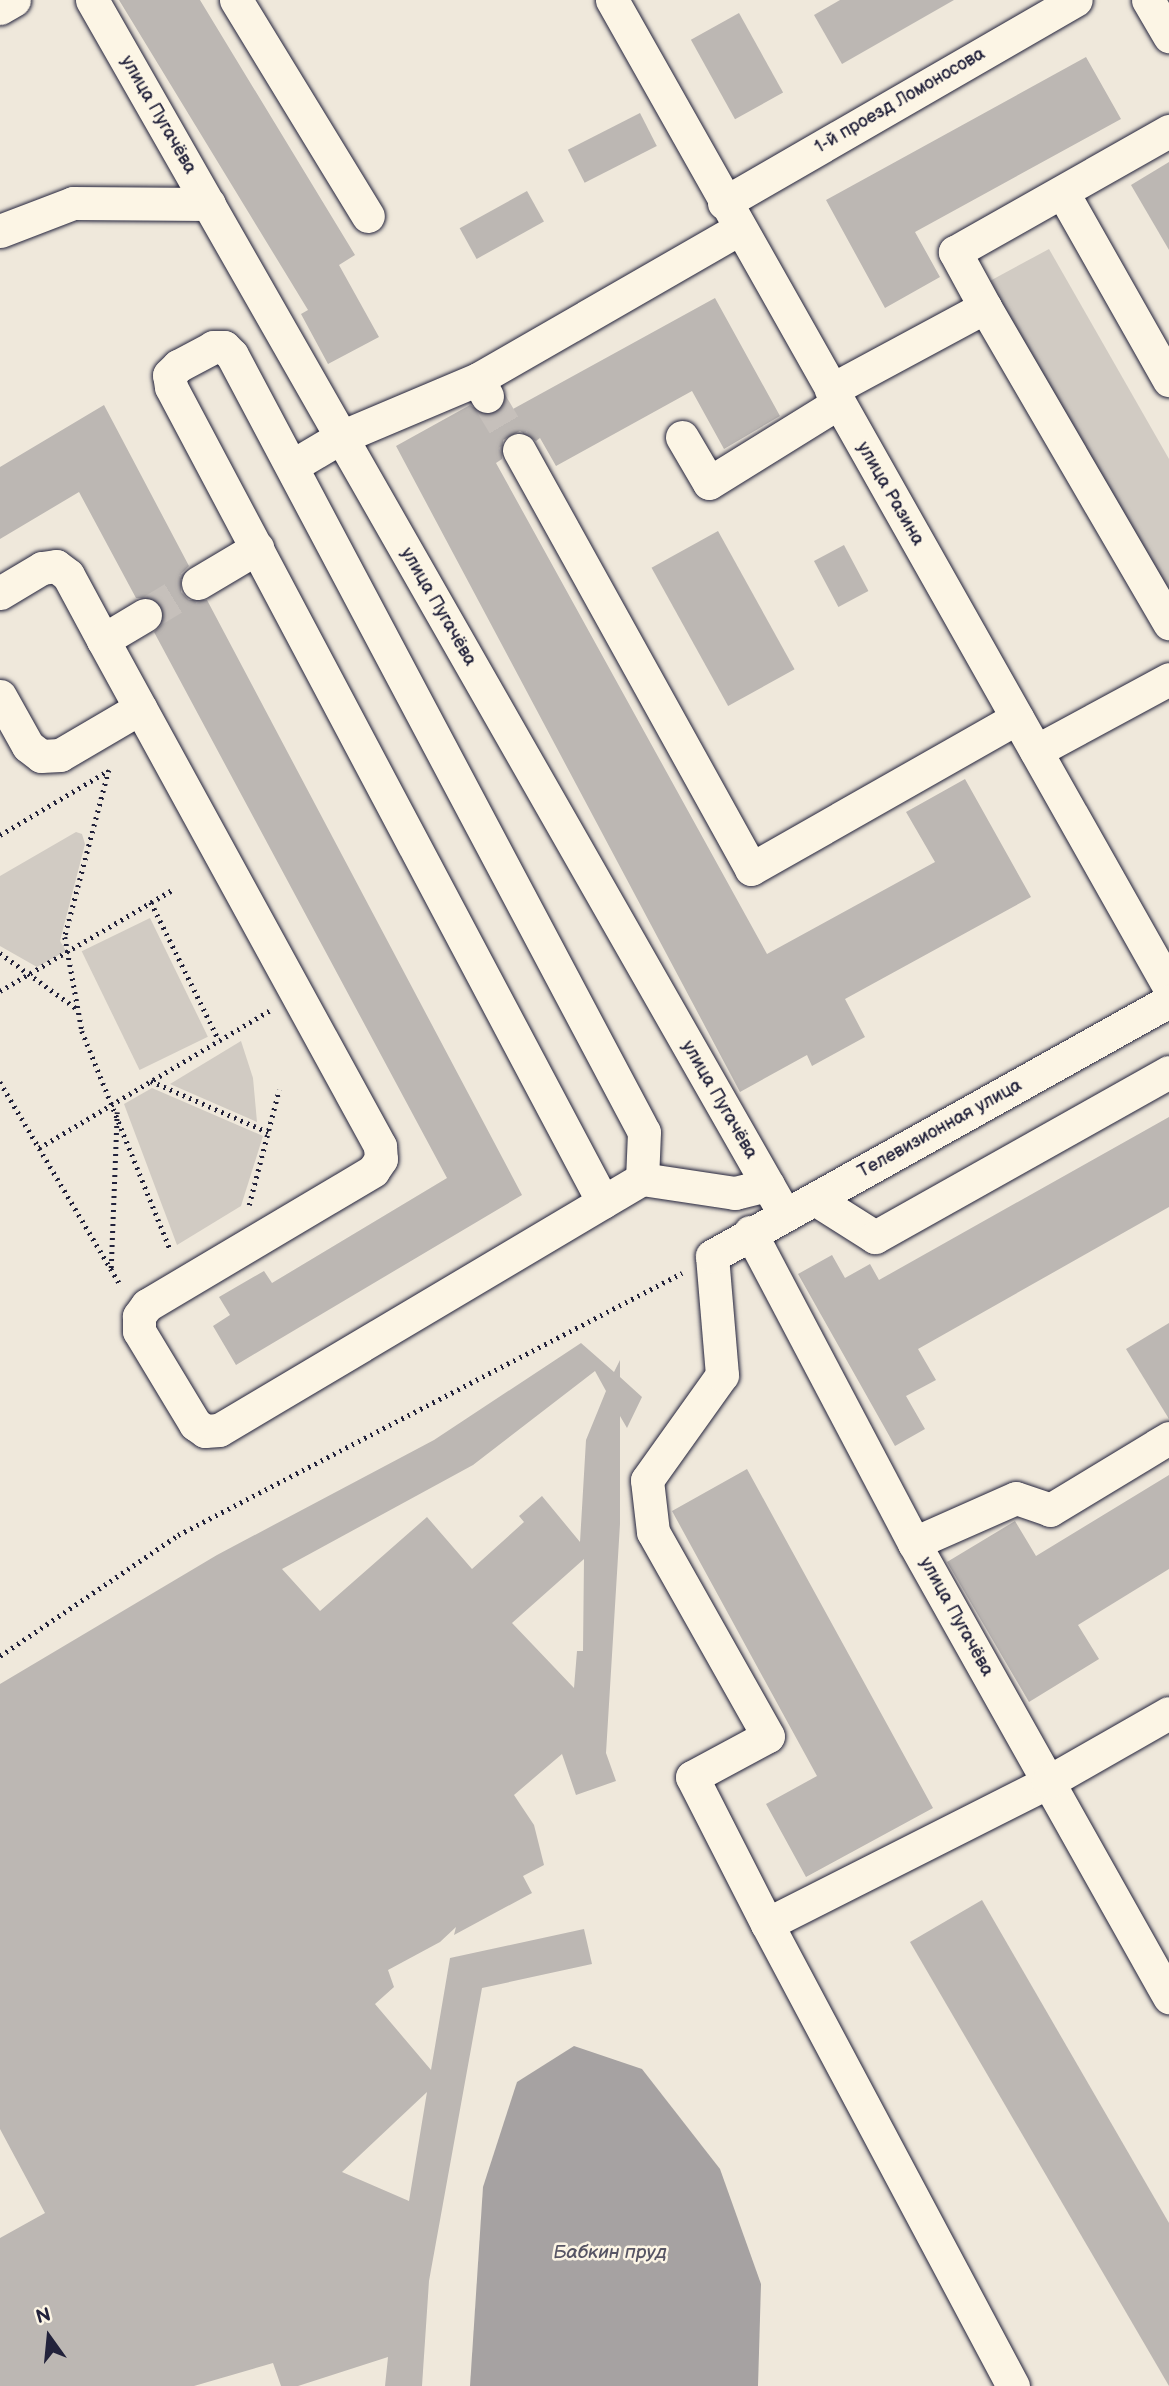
<!DOCTYPE html>
<html>
<head>
<meta charset="utf-8">
<style>
  body { margin:0 }
  #map { position:relative; width:1169px; height:2386px; overflow:hidden; background:#efe8db; font-family:"Balsamiq Sans",sans-serif }
  div>[style] { position:absolute }
  .green>* { inset:0; background:#d1cbc3; transform-origin:0 0 }
  .water>* { inset:0; background:#a6a2a2 }
  .building>* { inset:0; background:#bcb7b3; transform-origin:0 0 }
  .minor-tunnel>* { height:33px; margin-top:-16.5px; transform-origin:0; background:repeating-linear-gradient(90deg,#c6c0bb 0 33px,transparent 0 50px) }
  .path>* { height:4.5px; margin-top:-2.25px; transform-origin:0; background:repeating-linear-gradient(90deg,#22223b 0 2px,transparent 0 7px) }
  .roads { filter:drop-shadow(0 0 2px #22223b) drop-shadow(0 0 2px #22223b) }
  .minor>* { height:33px; margin:-16.5px; padding:0 16.5px; transform-origin:16.5px; border-radius:16.5px; background:#fcf5e5 }
  span { translate:-50% -50%; white-space:nowrap; text-align:center; line-height:1.15; -webkit-text-stroke:5px #fcf5e5; paint-order:stroke }
  .street-label { font-size:18px; color:#22223b }
  .water-label { font-size:19px; color:#575564; font-style:italic }
  .north { position:absolute; left:14px; top:2302px; width:70px; height:70px; -webkit-text-stroke:5px #fcf5e5; paint-order:stroke; rotate:345deg; font-size:19px; font-weight:700; line-height:28px; text-align:center; color:#22223b }
  .north::after { content:''; display:block; margin:auto; width:24px; height:32px; background:#22223b; clip-path:polygon(50% 0,100% 100%,50% 72%,0 100%) }
</style>
</head>
<body>
<div id="map">
  <div class="green">
    <div style="clip-path:polygon(1049px 249px,1169px 459px,1169px 601px,988px 282px)"></div>
    <div style="clip-path:polygon(76px 832px,82px 834px,85px 844px,60px 941px,66px 951px,37px 967px,0 946px,0 876px)"></div>
    <div style="left:150px;top:918px;width:132px;height:76px;rotate:64deg"></div>
    <div style="clip-path:polygon(241px 1041px,253px 1078px,257px 1122px,170px 1084px)"></div>
    <div style="clip-path:polygon(152px 1088px,263px 1136px,241px 1206px,177px 1245px,124px 1104px)"></div>
  </div>
  <div class="water">
    <div style="clip-path:polygon(574px 2046px,642px 2069px,720px 2169px,761px 2284px,758px 2386px,470px 2386px,483px 2187px,517px 2082px)"></div>
  </div>
  <div class="building">
    <div style="clip-path:polygon(119px 0,200px 0,355px 255px,339px 265px,379px 337px,328px 364px,301px 314px,308px 310px)"></div>
    <div style="clip-path:polygon(840px 0,954px 0,842px 64px,814px 15px)"></div>
    <div style="left:739px;top:13px;width:91px;height:55px;rotate:61deg"></div>
    <div style="clip-path:polygon(1086px 57px,1121px 119px,915px 232px,940px 277px,885px 308px,826px 200px)"></div>
    <div style="left:640px;top:113px;width:37px;height:81px;rotate:63deg"></div>
    <div style="clip-path:polygon(1169px 162px,1169px 250px,1131px 185px)"></div>
    <div style="left:527px;top:191px;width:35px;height:77px;rotate:61deg"></div>
    <div style="clip-path:polygon(715px 298px,780px 416px,724px 449px,692px 391px,556px 466px,540px 438px,536px 441px,520px 431px,503px 440px,502px 459px,496px 463px,767px 954px,935px 862px,906px 812px,965px 779px,1031px 897px,845px 999px,865px 1037px,812px 1066px,807px 1055px,740px 1092px,396px 446px,470px 405px,486px 415px,501px 408px,504px 414px)"></div>
    <div style="clip-path:polygon(104px 405px,189px 566px,181px 574px,181px 592px,189px 600px,207px 600px,522px 1195px,236px 1365px,213px 1326px,230px 1315px,219px 1297px,264px 1271px,272px 1283px,447px 1178px,154px 632px,162px 624px,161px 605px,154px 598px,136px 598px,79px 492px,0 539px,0 467px)"></div>
    <div style="left:718px;top:531px;width:158px;height:76px;rotate:61deg"></div>
    <div style="left:844px;top:545px;width:52px;height:34px;rotate:62deg"></div>
    <div style="clip-path:polygon(1169px 1117px,1169px 1207px,918px 1349px,936px 1380px,906px 1396px,925px 1429px,895px 1446px,798px 1274px,832px 1255px,845px 1278px,870px 1264px,879px 1280px)"></div>
    <div style="clip-path:polygon(1169px 1323px,1169px 1419px,1126px 1349px)"></div>
    <div style="clip-path:polygon(evenodd,581px 1343px,614px 1372px,620px 1360px,620px 1377px,642px 1397px,627px 1428px,620px 1416px,620px 1524px,606px 1753px,616px 1781px,576px 1795px,562px 1754px,514px 1795px,534px 1825px,544px 1865px,523px 1876px,532px 1893px,454px 1935px,456px 1927px,440px 1942px,388px 1970px,394px 1987px,375px 2004px,431px 2070px,450px 1958px,584px 1929px,592px 1964px,482px 1988px,429px 2281px,422px 2386px,385px 2386px,388px 2357px,298px 2386px,281px 2386px,273px 2363px,194px 2386px,0 2386px,0 2238px,45px 2213px,0 2129px,0 1684px,217px 1555px,434px 1440px,581px 1343px,595px 1371px,606px 1391px,586px 1440px,580px 1542px,542px 1496px,519px 1516px,524px 1522px,472px 1569px,427px 1517px,320px 1611px,282px 1569px,473px 1465px,595px 1371px,581px 1343px,584px 1559px,583px 1651px,577px 1651px,574px 1688px,512px 1623px,584px 1559px,581px 1343px,427px 2092px,409px 2201px,342px 2172px,427px 2092px)"></div>
    <div style="clip-path:polygon(747px 1469px,933px 1808px,806px 1877px,766px 1804px,817px 1776px,672px 1511px)"></div>
    <div style="clip-path:polygon(1169px 1475px,1169px 1569px,1078px 1625px,1099px 1659px,1029px 1702px,947px 1562px,1015px 1521px,1036px 1556px)"></div>
    <div style="clip-path:polygon(982px 1900px,1169px 2223px,1169px 2386px,910px 1942px)"></div>
  </div>
  <div class="minor-tunnel">
    <div style="left:487px;top:396px;width:63px;rotate:59.3deg"></div>
    <div style="left:145px;top:615px;width:62px;rotate:-31.1deg"></div>
  </div>
  <div class="path">
    <div style="left:109px;top:770px;width:173px;rotate:104.8deg"></div>
    <div style="left:65px;top:937px;width:96px;rotate:79.7deg"></div>
    <div style="left:82px;top:1031px;width:237px;rotate:68deg"></div>
    <div style="left:0;top:835px;width:126px;rotate:-30.7deg"></div>
    <div style="left:151px;top:902px;width:154px;rotate:63.8deg"></div>
    <div style="left:0;top:953px;width:95px;rotate:36deg"></div>
    <div style="left:0;top:991px;width:199px;rotate:-30.4deg"></div>
    <div style="left:151px;top:1081px;width:128px;rotate:23.6deg"></div>
    <div style="left:0;top:1082px;width:237px;rotate:59.3deg"></div>
    <div style="left:39px;top:1148px;width:268px;rotate:-30.8deg"></div>
    <div style="left:249px;top:1205px;width:119px;rotate:-75.4deg"></div>
    <div style="left:111px;top:1268px;width:156px;rotate:-87.8deg"></div>
    <div style="left:0;top:1656px;width:215px;rotate:-34.2deg"></div>
    <div style="left:178px;top:1535px;width:568px;rotate:-27.47deg"></div>
  </div>
  <div class="roads">
    <div class="minor">
      <div style="left:92px;top:0;width:1399px;rotate:60.3deg"></div>
      <div style="left:236px;top:0;width:253px;rotate:58.6deg"></div>
      <div style="left:612px;top:0;width:1133px;rotate:60.56deg"></div>
      <div style="left:1148px;top:0;width:42px;rotate:59.7deg"></div>
      <div style="left:0;top:8px;width:16px;rotate:-30deg"></div>
      <div style="left:1063px;top:193px;width:215px;rotate:60.5deg"></div>
      <div style="left:724px;top:203px;width:406px;rotate:-30deg"></div>
      <div style="left:0;top:231px;width:78px;rotate:-21deg"></div>
      <div style="left:73px;top:203px;width:136px;rotate:0.4deg"></div>
      <div style="left:985px;top:307px;width:63px;rotate:-118.6deg"></div>
      <div style="left:955px;top:252px;width:246px;rotate:-29.5deg"></div>
      <div style="left:831px;top:390px;width:175px;rotate:-28.3deg"></div>
      <div style="left:985px;top:307px;width:366px;rotate:59.8deg"></div>
      <div style="left:487px;top:396px;width:19px;rotate:-118deg"></div>
      <div style="left:478px;top:379px;width:301px;rotate:-29.9deg"></div>
      <div style="left:682px;top:437px;width:53px;rotate:59.6deg"></div>
      <div style="left:709px;top:483px;width:152px;rotate:-31.8deg"></div>
      <div style="left:519px;top:450px;width:479px;rotate:61deg"></div>
      <div style="left:751px;top:869px;width:306px;rotate:-29.6deg"></div>
      <div style="left:292px;top:466px;width:57px;rotate:-30.6deg"></div>
      <div style="left:341px;top:437px;width:149px;rotate:-22.9deg"></div>
      <div style="left:198px;top:583px;width:69px;rotate:-30.7deg"></div>
      <div style="left:0;top:593px;width:49px;rotate:-30.8deg"></div>
      <div style="left:42px;top:568px;width:14px;rotate:-8deg"></div>
      <div style="left:56px;top:566px;width:15px;rotate:37deg"></div>
      <div style="left:68px;top:575px;width:74px;rotate:61.7deg"></div>
      <div style="left:145px;top:615px;width:49px;rotate:149.2deg"></div>
      <div style="left:103px;top:640px;width:577px;rotate:61.3deg"></div>
      <div style="left:380px;top:1146px;width:13px;rotate:86deg"></div>
      <div style="left:381px;top:1159px;width:14px;rotate:124deg"></div>
      <div style="left:373px;top:1171px;width:263px;rotate:149.3deg"></div>
      <div style="left:147px;top:1305px;width:14px;rotate:126deg"></div>
      <div style="left:139px;top:1316px;width:15px;rotate:90deg"></div>
      <div style="left:139px;top:1331px;width:109px;rotate:58.9deg"></div>
      <div style="left:195px;top:1424px;width:12px;rotate:35deg"></div>
      <div style="left:205px;top:1431px;width:14px;rotate:-4deg"></div>
      <div style="left:219px;top:1430px;width:492px;rotate:-30.7deg"></div>
      <div style="left:642px;top:1179px;width:94px;rotate:8.6deg"></div>
      <div style="left:735px;top:1193px;width:34px;rotate:-14deg"></div>
      <div style="left:0;top:696px;width:57px;rotate:60.8deg"></div>
      <div style="left:28px;top:746px;width:16px;rotate:38deg"></div>
      <div style="left:41px;top:756px;width:19px;rotate:-3deg"></div>
      <div style="left:60px;top:755px;width:93px;rotate:-30.4deg"></div>
      <div style="left:1036px;top:751px;width:151px;rotate:-28.4deg"></div>
      <div style="left:815px;top:1199px;width:71px;rotate:32.3deg"></div>
      <div style="left:875px;top:1237px;width:337px;rotate:-29.3deg"></div>
      <div style="left:603px;top:1202px;width:922px;rotate:-117.93deg"></div>
      <div style="left:171px;top:387px;width:12px;rotate:-99deg"></div>
      <div style="left:169px;top:375px;width:13px;rotate:-45deg"></div>
      <div style="left:178px;top:366px;width:40px;rotate:-28deg"></div>
      <div style="left:213px;top:347px;width:11px"></div>
      <div style="left:224px;top:347px;width:11px;rotate:45deg"></div>
      <div style="left:232px;top:355px;width:879px;rotate:62.07deg"></div>
      <div style="left:644px;top:1132px;width:47px;rotate:92.4deg"></div>
      <div style="left:750px;top:1232px;width:352px;rotate:62.2deg"></div>
      <div style="left:914px;top:1543px;width:521px;rotate:60.68deg"></div>
      <div style="left:914px;top:1543px;width:111px;rotate:-23.8deg"></div>
      <div style="left:1016px;top:1498px;width:36px;rotate:19deg"></div>
      <div style="left:1050px;top:1510px;width:139px;rotate:-31.2deg"></div>
      <div style="left:767px;top:1924px;width:165px;rotate:-117deg"></div>
      <div style="left:692px;top:1777px;width:86px;rotate:-28.3deg"></div>
      <div style="left:768px;top:1736px;width:234px;rotate:-119.4deg"></div>
      <div style="left:653px;top:1532px;width:52px;rotate:-96.6deg"></div>
      <div style="left:647px;top:1480px;width:129px;rotate:-54.5deg"></div>
      <div style="left:722px;top:1375px;width:119px;rotate:-94.8deg"></div>
      <div style="left:712px;top:1256px;width:523px;rotate:-29.16deg"></div>
      <div style="left:1013px;top:2386px;width:523px;rotate:-118.03deg"></div>
      <div style="left:767px;top:1924px;width:315px;rotate:-26.8deg"></div>
      <div style="left:1048px;top:1782px;width:139px;rotate:-29.7deg"></div>
    </div>
  </div>
  <div class="street-label">
    <span style="left:900px;top:101px;rotate:-30deg">1-й проезд Ломоносова</span>
    <span style="left:158px;top:115px;rotate:60deg">улица Пугачёва</span>
    <span style="left:890px;top:494px;rotate:60deg">улица Разина</span>
    <span style="left:438px;top:607px;rotate:60deg">улица Пугачёва</span>
    <span style="left:719px;top:1100px;rotate:60deg">улица Пугачёва</span>
    <span style="left:940px;top:1129px;rotate:-29deg">Телевизионная улица</span>
    <span style="left:956px;top:1617px;rotate:61deg">улица Пугачёва</span>
  </div>
  <div class="water-label">
    <span style="left:610px;top:2253px">Бабкин пруд</span>
  </div>
  <div class="north">N</div>
</div>
</body>
</html>
